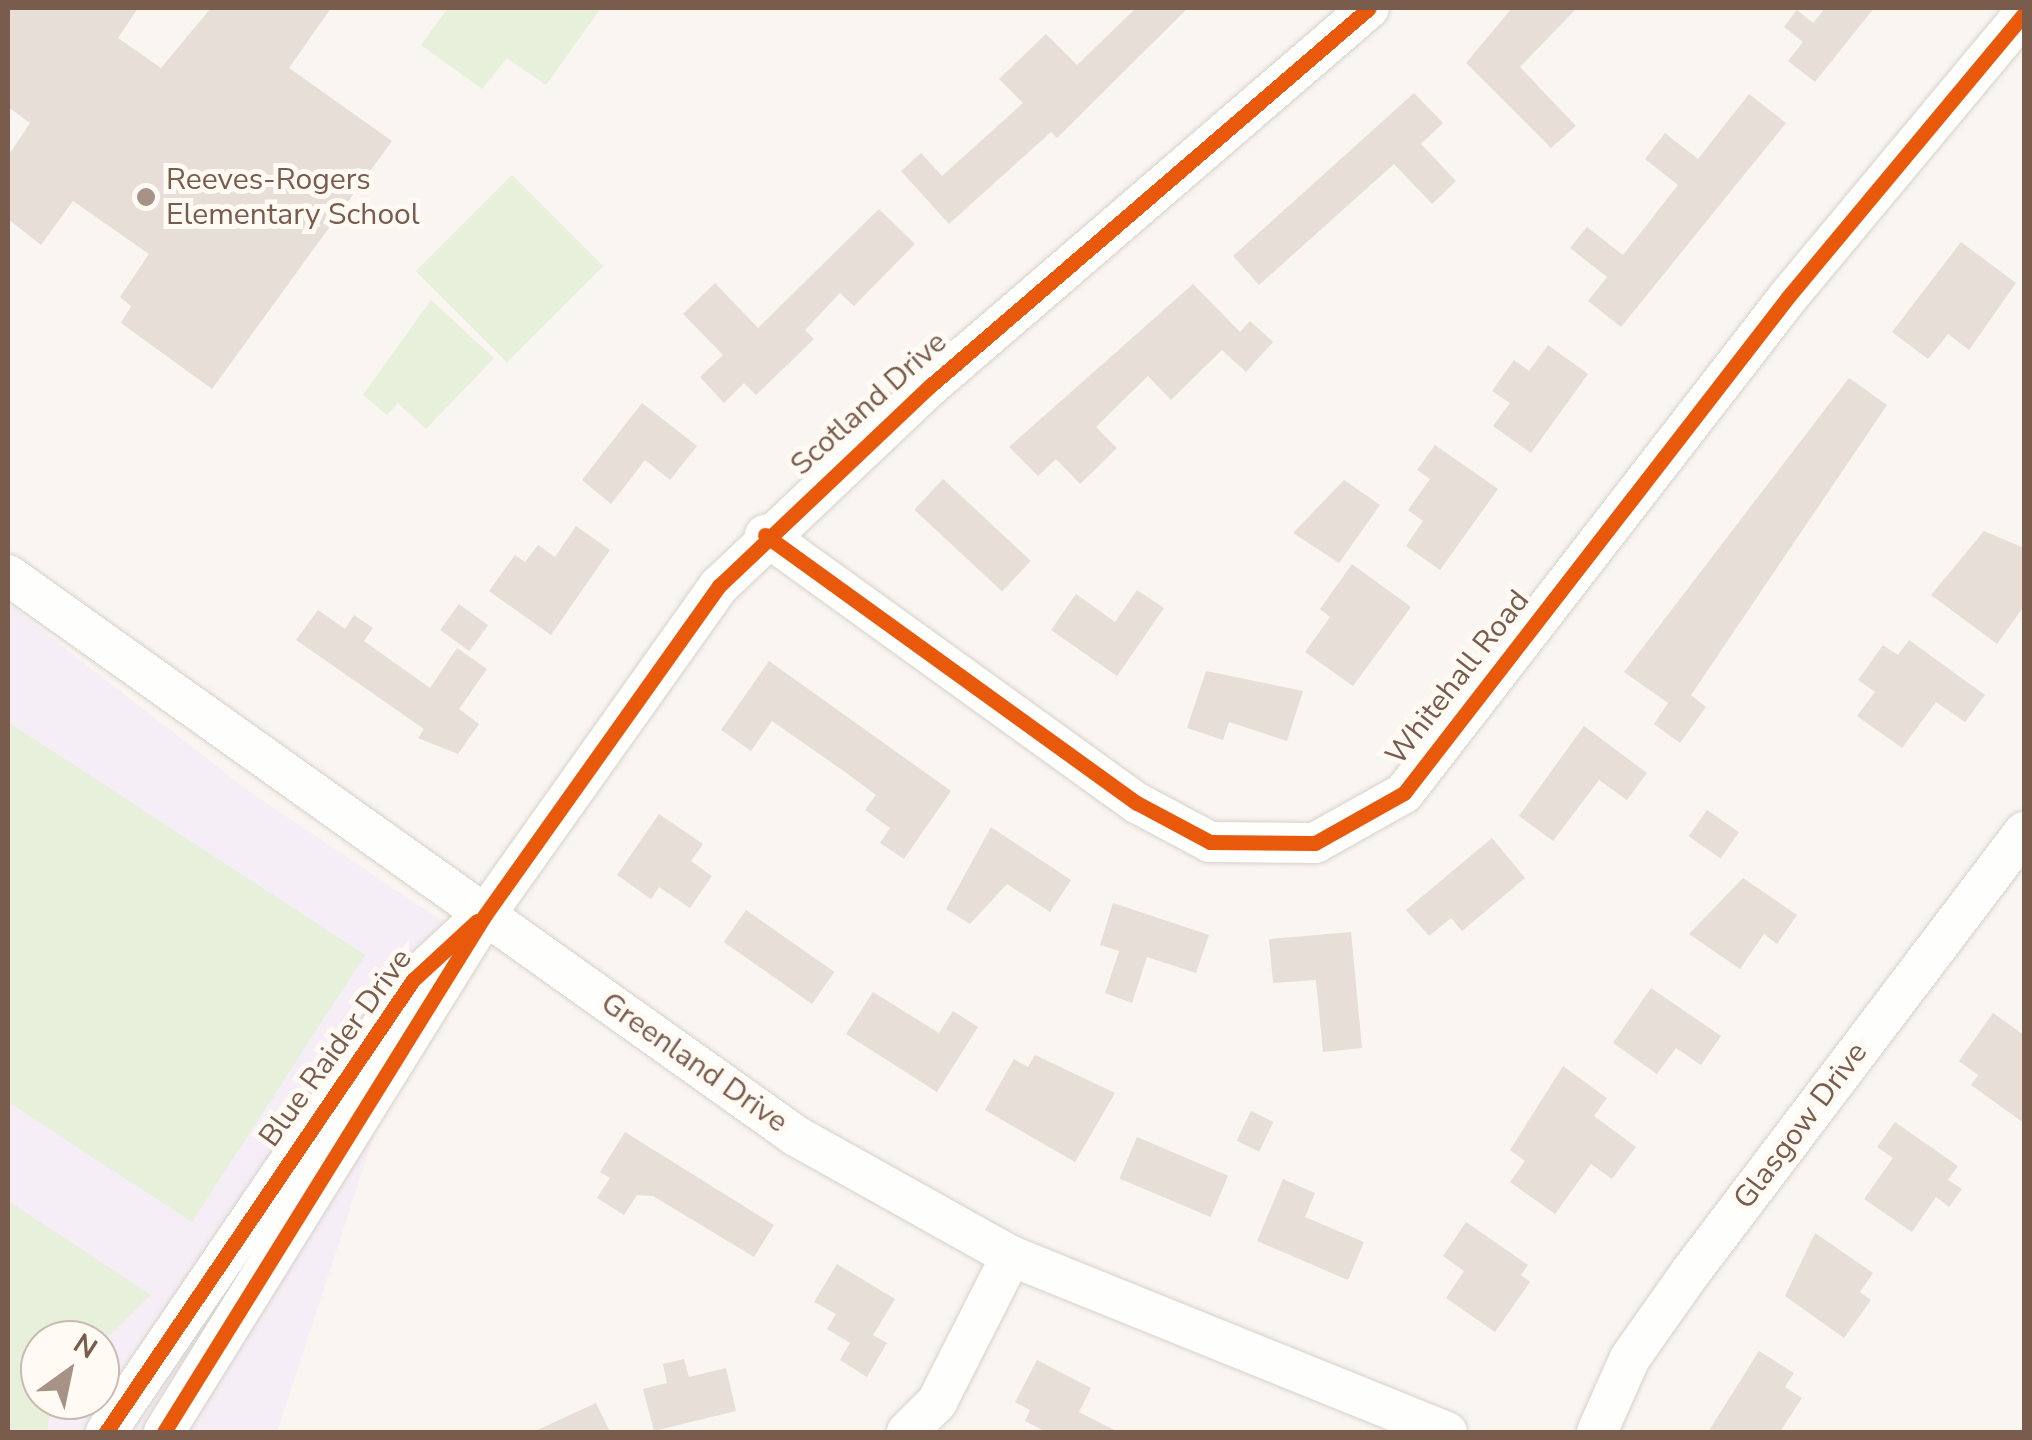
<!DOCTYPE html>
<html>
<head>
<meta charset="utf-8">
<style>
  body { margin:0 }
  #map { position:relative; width:2032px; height:1440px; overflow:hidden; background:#f9f5f0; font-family:"Nunito Sans",sans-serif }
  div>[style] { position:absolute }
  .education>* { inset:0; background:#f6eef6 }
  .green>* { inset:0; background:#e7f0db; transform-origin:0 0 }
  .building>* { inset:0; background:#e6ded7; transform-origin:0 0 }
  .roads { filter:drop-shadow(0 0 2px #d7d1cb) drop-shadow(0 0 2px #d7d1cb) }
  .minor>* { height:40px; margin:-20px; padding:0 20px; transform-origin:20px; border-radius:20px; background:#fefefd }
  .cycleway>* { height:15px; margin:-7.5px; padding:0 7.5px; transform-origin:7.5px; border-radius:7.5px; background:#e8590c }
  .dots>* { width:28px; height:28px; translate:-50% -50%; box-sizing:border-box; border:5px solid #fffaf3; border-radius:50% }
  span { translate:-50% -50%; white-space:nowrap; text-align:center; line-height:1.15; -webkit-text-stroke:10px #fffaf3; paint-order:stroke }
  .poi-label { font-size:30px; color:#7a5c4d }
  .left { translate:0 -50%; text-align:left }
  .street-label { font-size:30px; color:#7a5c4d }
  .frame { position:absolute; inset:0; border:10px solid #7a5c4d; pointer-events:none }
  .north { position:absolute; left:20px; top:1320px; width:100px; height:100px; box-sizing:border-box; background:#fffaf3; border:2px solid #cabbb1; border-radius:50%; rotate:33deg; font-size:28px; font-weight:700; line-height:40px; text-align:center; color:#7a5c4d }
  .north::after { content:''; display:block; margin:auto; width:35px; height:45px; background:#a69286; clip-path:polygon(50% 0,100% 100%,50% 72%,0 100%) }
</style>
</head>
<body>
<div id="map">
  <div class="education">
    <div style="clip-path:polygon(evenodd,8px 604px,250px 792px,444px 922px,277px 1432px,8px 1432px,8px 604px,40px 1340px,100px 1340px,100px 1400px,40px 1400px,40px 1340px)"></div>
  </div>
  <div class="green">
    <div style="clip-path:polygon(448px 8px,601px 8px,546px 85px,507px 58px,482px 89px,421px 45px)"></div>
    <div style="left:512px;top:175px;width:129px;height:136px;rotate:45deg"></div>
    <div style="clip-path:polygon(431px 300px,494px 358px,426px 429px,398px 403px,387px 415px,363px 395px)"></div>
    <div style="clip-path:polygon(8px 722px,365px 955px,192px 1222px,8px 1102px)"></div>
    <div style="clip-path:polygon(8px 1201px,151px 1295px,100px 1345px,40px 1340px,40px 1400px,53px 1400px,47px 1432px,8px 1432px)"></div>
  </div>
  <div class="building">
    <div style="clip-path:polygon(8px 8px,138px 8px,118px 38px,161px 68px,211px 8px,331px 8px,289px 68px,392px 141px,212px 389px,121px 323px,131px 306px,120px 297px,149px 254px,73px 201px,41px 245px,8px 219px,8px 156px,30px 123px,8px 107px)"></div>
    <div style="clip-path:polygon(1136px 8px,1188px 8px,1057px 138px,1051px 132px,949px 224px,901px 171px,921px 153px,942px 176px,1023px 103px,999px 79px,1046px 34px,1077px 65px)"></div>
    <div style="clip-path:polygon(1512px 8px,1577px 8px,1520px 67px,1576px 126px,1551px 148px,1466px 63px)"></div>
    <div style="clip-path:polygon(1825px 8px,1874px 8px,1815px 82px,1788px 61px,1803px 42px,1784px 27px,1797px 10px,1813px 23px)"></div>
    <div style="clip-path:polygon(1414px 93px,1443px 123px,1421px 144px,1456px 181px,1432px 204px,1394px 164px,1259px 285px,1233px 256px)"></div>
    <div style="clip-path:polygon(1749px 94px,1786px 123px,1621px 327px,1588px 301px,1607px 277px,1570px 248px,1587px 227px,1623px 255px,1678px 185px,1645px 159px,1665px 133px,1698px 159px)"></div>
    <div style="clip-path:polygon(879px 209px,915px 244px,854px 306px,840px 293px,805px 330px,814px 339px,756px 395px,744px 383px,724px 403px,700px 377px,723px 355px,683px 314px,715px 283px,758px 328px)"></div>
    <div style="clip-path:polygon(1961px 242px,2016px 283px,1969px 350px,1948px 334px,1928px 359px,1892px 332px)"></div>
    <div style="clip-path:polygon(1193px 284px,1240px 332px,1250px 321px,1273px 342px,1246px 372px,1222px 350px,1171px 400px,1148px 376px,1096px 427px,1117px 448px,1080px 484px,1056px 459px,1038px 476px,1009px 447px)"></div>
    <div style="clip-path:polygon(1548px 345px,1588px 374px,1531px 453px,1493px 426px,1510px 403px,1492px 391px,1514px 360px,1529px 371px)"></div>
    <div style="clip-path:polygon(1849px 378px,1887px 405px,1691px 695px,1706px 707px,1680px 743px,1654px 724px,1668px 703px,1624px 672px)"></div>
    <div style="clip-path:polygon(642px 403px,697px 446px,670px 480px,645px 460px,611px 504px,582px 480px)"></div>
    <div style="clip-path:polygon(1435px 445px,1498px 489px,1440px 570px,1406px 546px,1423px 521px,1408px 510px,1430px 479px,1417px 470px)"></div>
    <div style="left:943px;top:479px;width:120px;height:42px;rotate:43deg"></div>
    <div style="clip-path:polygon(1344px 480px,1380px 505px,1339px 563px,1293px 533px)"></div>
    <div style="clip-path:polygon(576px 526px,610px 550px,551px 635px,489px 591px,515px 555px,525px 562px,538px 545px,555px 557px)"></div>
    <div style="clip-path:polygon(1984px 531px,2024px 548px,2024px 606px,1997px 644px,1931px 595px)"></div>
    <div style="clip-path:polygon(1352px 564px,1411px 607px,1353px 686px,1305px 652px,1330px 617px,1320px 609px)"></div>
    <div style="clip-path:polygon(1137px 590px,1164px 608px,1117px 676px,1051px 630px,1076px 594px,1115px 622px)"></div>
    <div style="left:459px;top:604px;width:36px;height:32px;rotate:36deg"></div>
    <div style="clip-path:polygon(318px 610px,345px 629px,354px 615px,373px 628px,364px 641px,430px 688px,457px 648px,487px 669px,459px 709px,479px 724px,458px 754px,418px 738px,424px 729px,296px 640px)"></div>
    <div style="clip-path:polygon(1909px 640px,1985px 695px,1965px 722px,1936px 702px,1902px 748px,1857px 716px,1875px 692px,1858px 680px,1883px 645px,1898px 655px)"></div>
    <div style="clip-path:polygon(769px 661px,951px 791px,904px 859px,880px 843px,890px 828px,865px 810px,876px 795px,845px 772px,772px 721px,751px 751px,721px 730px)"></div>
    <div style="clip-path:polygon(1206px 671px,1303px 691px,1287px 741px,1229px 722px,1223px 740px,1187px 728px)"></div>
    <div style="clip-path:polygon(1584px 726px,1647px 773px,1627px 800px,1599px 780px,1553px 841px,1519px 816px)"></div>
    <div style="left:1707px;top:810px;width:39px;height:32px;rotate:35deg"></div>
    <div style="clip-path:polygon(659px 814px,703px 844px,691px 861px,712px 876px,690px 908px,659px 887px,651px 899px,617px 875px)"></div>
    <div style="clip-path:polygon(991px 827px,1071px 880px,1050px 912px,1007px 884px,970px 924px,946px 909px)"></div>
    <div style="clip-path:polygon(1492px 838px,1525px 878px,1462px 931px,1451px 918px,1429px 936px,1406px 910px)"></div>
    <div style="clip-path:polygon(1743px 878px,1797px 915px,1777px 944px,1764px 934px,1740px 969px,1689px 934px)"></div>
    <div style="clip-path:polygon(1113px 903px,1209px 935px,1196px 973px,1147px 957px,1132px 1003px,1105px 993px,1119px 951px,1100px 945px)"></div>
    <div style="left:746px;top:910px;width:108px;height:39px;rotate:35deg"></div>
    <div style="clip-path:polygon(1351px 932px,1362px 1048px,1323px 1052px,1316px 980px,1273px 983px,1269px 939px)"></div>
    <div style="clip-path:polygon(1651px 988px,1721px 1036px,1701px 1065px,1676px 1048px,1657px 1074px,1613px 1043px)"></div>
    <div style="clip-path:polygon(873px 992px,939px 1033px,953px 1011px,978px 1027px,937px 1092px,846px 1034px)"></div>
    <div style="clip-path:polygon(1993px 1013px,2024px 1035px,2024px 1123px,1971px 1085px,1978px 1075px,1959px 1061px)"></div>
    <div style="clip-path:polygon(1035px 1055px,1115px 1093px,1075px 1162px,985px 1110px,1014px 1059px,1028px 1067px)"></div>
    <div style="clip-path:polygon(1563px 1066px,1607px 1098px,1594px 1116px,1636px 1147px,1612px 1179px,1591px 1164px,1555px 1214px,1510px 1182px,1525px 1161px,1510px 1150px)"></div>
    <div style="left:1251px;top:1111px;width:25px;height:33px;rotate:26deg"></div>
    <div style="clip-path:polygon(1895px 1122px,1958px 1166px,1948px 1180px,1962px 1189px,1949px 1207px,1936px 1197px,1912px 1232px,1864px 1199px,1893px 1158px,1877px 1147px)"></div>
    <div style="clip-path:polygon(625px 1132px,774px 1225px,754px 1257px,653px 1196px,637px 1195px,624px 1215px,597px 1198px,610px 1178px,600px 1172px)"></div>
    <div style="left:1137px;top:1137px;width:99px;height:45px;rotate:23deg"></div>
    <div style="clip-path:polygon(1283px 1179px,1315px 1193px,1305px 1217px,1364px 1242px,1348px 1280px,1257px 1241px)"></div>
    <div style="clip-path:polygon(1466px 1222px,1528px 1265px,1521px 1275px,1530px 1282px,1495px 1332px,1446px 1298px,1464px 1271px,1443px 1256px)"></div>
    <div style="clip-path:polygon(1815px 1233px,1873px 1273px,1860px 1292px,1871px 1300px,1844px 1338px,1785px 1296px)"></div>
    <div style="clip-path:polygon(837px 1264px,895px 1299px,873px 1335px,887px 1343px,867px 1377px,840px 1360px,850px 1343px,827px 1329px,836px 1314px,814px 1302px)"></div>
    <div style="clip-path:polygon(1759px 1351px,1794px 1373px,1785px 1387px,1802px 1398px,1780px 1432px,1708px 1432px)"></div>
    <div style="clip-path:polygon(684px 1359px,689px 1377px,726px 1368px,736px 1411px,654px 1431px,643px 1389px,667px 1383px,663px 1364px)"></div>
    <div style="clip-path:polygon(1037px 1360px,1091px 1388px,1079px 1412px,1118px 1432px,1046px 1432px,1025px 1421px,1030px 1410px,1015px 1402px)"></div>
    <div style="clip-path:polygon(596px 1403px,610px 1432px,533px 1432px)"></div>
  </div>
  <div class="roads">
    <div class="minor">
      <div style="left:765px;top:535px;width:458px;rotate:35.8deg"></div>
      <div style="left:1137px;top:803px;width:83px;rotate:28.1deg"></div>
      <div style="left:1210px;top:842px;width:105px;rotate:0.5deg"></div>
      <div style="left:1315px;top:843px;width:102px;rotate:-29.3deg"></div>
      <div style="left:1404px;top:793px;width:627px;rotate:-52.25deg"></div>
      <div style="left:1788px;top:297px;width:368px;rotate:-50.2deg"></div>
      <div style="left:8px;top:575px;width:967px;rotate:35.45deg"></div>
      <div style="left:796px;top:1136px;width:246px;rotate:29.2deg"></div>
      <div style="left:1011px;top:1256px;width:470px;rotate:22deg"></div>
      <div style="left:106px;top:1432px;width:546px;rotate:-55.82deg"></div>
      <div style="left:413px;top:980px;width:78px;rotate:-42.9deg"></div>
      <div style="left:164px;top:1432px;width:609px;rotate:-58.16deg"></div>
      <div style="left:485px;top:915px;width:404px;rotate:-54.6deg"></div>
      <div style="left:719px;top:586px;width:291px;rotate:-43.5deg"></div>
      <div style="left:930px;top:386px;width:579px;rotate:-40.73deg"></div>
      <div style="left:907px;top:1432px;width:42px;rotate:-45deg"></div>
      <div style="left:937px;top:1402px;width:164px;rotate:-63.1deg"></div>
      <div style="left:1597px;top:1432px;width:81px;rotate:-66deg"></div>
      <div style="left:1630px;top:1358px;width:104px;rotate:-54.8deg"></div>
      <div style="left:1690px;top:1273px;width:553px;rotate:-52.86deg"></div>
    </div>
  </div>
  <div class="cycleway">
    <div style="left:765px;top:535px;width:458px;rotate:35.8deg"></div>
    <div style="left:1137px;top:803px;width:83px;rotate:28.1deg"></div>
    <div style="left:1210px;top:842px;width:105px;rotate:0.5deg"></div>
    <div style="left:1315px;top:843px;width:102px;rotate:-29.3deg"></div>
    <div style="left:1404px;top:793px;width:627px;rotate:-52.25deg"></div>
    <div style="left:1788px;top:297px;width:368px;rotate:-50.2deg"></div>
    <div style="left:106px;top:1432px;width:546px;rotate:-55.82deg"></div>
    <div style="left:413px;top:980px;width:87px;rotate:-42.7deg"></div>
    <div style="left:164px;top:1432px;width:609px;rotate:-58.16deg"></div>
    <div style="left:485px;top:915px;width:404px;rotate:-54.6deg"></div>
    <div style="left:719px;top:586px;width:291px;rotate:-43.5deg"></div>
    <div style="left:930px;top:386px;width:579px;rotate:-40.73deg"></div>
  </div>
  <div class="dots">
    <div style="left:146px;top:197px;background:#a69286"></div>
  </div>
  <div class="poi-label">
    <span class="left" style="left:166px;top:197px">Reeves-Rogers<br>Elementary School</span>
  </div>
  <div class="street-label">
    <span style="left:869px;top:404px;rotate:-42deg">Scotland Drive</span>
    <span style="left:1458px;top:678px;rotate:-52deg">Whitehall Road</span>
    <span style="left:336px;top:1048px;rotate:-54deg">Blue Raider Drive</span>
    <span style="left:694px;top:1063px;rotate:35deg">Greenland Drive</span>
    <span style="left:1801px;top:1126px;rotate:-53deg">Glasgow Drive</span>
  </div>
  <div class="frame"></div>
  <div class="north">N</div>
</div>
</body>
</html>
